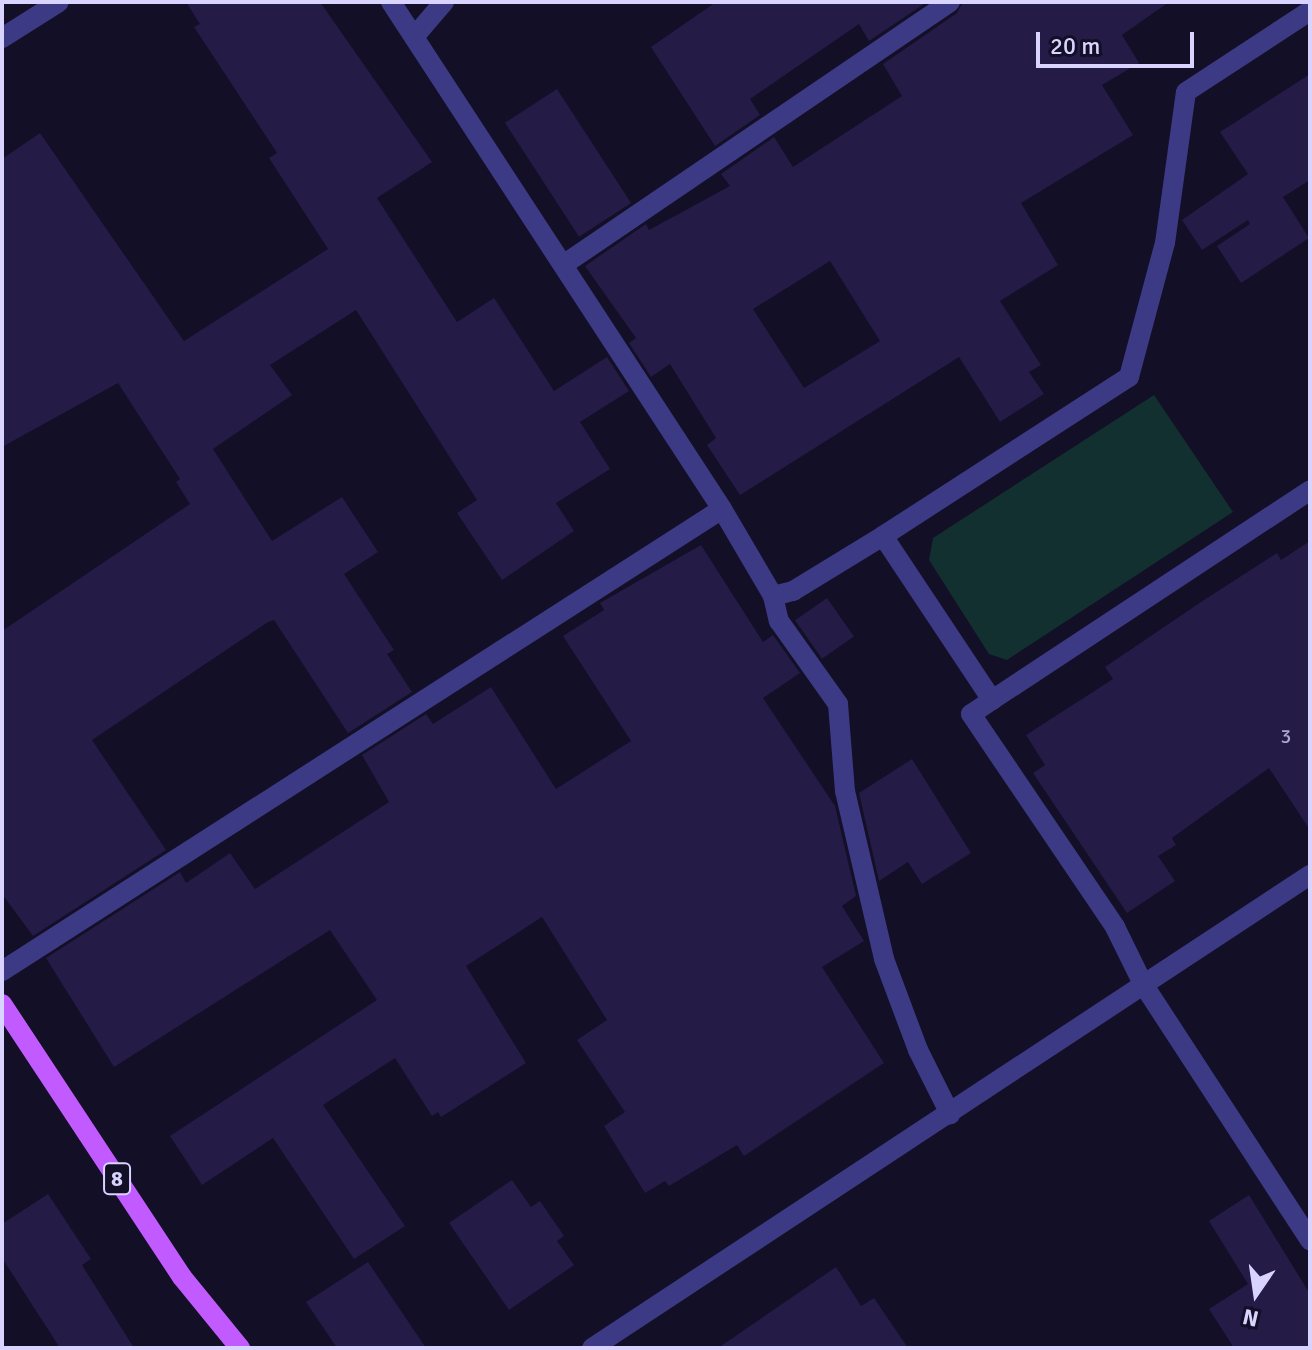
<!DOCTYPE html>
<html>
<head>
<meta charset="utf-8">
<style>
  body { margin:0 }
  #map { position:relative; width:1312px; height:1350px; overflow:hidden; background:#130f26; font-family:Signika,sans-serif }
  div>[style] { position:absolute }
  .green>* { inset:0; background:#12302f }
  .building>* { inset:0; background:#241b47; transform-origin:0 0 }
  .minor>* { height:20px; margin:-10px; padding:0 10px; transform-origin:10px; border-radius:10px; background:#3d3a85 }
  .major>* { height:20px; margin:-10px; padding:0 10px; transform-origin:10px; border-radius:10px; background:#c25bff }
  span { translate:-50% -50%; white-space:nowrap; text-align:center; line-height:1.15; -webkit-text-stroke:6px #130f26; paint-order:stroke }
  .number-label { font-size:20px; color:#aca6d1 }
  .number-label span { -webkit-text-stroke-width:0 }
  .shield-label span { padding:2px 6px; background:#130f26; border:2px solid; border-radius:6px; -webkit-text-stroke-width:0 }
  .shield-label { font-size:22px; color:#d9d4ff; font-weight:700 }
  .frame { position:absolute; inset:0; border:4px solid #d9d4ff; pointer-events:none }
  .north { position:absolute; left:1216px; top:1254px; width:80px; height:80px; -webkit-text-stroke:6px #130f26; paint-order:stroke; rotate:193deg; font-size:22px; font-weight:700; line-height:32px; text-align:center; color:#d9d4ff }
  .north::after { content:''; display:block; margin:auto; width:28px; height:36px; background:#d9d4ff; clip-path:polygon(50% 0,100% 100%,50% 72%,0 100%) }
  .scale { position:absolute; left:1036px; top:32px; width:158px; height:36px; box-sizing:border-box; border:4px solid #d9d4ff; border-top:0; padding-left:10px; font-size:24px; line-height:28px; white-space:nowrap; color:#d9d4ff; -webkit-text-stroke:6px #130f26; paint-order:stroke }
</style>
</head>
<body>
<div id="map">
  <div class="green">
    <div style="clip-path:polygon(1154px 395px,1233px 512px,1007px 660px,989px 654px,929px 560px,933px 538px)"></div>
  </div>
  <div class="building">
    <div style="clip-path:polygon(186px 2px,320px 2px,432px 162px,377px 198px,457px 322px,494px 298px,554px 391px,607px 357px,629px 391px,580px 422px,610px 469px,556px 503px,574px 531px,502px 580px,457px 513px,477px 500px,356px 310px,270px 365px,292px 395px,213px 449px,272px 541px,342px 497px,378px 552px,344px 574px,394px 650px,387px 654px,412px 692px,348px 733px,274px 620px,268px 622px,92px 740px,166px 850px,33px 936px,2px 894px,2px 631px,190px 504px,176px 482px,180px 479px,118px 383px,2px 447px,2px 159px,40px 133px,184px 341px,328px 249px,269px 158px,277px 153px,194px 27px,200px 24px)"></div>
    <div style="clip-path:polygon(716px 2px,927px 2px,869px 41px,859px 24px,750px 99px,760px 115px,715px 146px,651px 47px)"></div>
    <div style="clip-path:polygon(evenodd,963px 2px,1169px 2px,1122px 35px,1139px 63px,1102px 85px,1133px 135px,1021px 203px,1058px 265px,1000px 301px,1041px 365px,1029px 372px,1044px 394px,1000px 422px,959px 357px,740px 495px,707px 445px,716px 438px,670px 364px,651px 377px,629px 343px,636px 338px,585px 266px,646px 224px,649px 230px,730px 186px,721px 174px,774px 137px,793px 167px,902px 96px,883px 64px,957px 13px,963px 2px,830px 261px,880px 341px,804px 388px,753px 309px,830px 261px)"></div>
    <div style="clip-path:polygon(1310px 74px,1310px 180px,1283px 197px,1309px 238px,1241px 283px,1217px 246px,1250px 224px,1248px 220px,1202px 250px,1182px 220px,1248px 174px,1220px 132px)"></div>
    <div style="left:557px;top:89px;width:136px;height:62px;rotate:57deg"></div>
    <div style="clip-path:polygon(1310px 541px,1310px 830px,1269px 768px,1172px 838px,1176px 845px,1158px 856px,1175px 881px,1127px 913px,1033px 773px,1045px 765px,1026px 735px,1113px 679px,1105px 667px,1204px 600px,1277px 553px,1281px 560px)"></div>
    <div style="clip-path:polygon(701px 545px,763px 642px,773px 635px,800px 673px,763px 698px,835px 806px,856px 896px,842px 906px,864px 941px,822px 967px,884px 1063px,744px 1156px,737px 1145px,669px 1186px,665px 1181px,645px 1193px,604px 1126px,625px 1112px,577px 1040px,607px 1020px,542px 917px,466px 966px,526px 1063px,441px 1117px,438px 1112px,432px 1116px,395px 1058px,323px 1105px,405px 1226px,354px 1259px,273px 1138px,202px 1185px,170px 1136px,377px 1000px,330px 930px,114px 1067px,46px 958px,180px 872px,186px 883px,230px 853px,255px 889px,389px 802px,362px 755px,426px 714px,433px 724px,491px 687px,556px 789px,631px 741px,563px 636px,604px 610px,600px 603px)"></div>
    <div style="left:827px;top:598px;width:47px;height:39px;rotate:55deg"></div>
    <div style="clip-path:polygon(912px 759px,971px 853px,922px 884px,908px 862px,879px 881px,859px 793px)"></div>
    <div style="clip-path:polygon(512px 1180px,531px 1207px,540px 1201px,564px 1236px,557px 1241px,574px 1265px,509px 1310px,449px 1223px)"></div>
    <div style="clip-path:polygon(48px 1194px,91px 1259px,82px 1265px,134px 1348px,60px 1348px,2px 1258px,2px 1224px)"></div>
    <div style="clip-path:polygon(1249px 1195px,1310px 1294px,1310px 1348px,1234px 1348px,1209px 1309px,1248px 1284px,1209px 1221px)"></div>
    <div style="clip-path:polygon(368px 1262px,426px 1348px,337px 1348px,306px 1302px)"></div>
    <div style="clip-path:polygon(836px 1267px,861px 1306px,874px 1298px,908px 1348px,718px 1348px)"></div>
  </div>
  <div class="minor">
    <div style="left:391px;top:2px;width:605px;rotate:56.86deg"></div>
    <div style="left:722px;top:509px;width:101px;rotate:59.6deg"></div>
    <div style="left:773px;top:596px;width:26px;rotate:77deg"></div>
    <div style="left:779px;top:621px;width:102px;rotate:54.6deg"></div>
    <div style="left:838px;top:704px;width:87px;rotate:85.4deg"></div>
    <div style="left:845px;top:791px;width:172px;rotate:76.9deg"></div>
    <div style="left:884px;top:959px;width:97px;rotate:69.5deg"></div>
    <div style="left:918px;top:1050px;width:72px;rotate:63.4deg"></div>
    <div style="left:414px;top:37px;width:46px;rotate:-49.4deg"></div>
    <div style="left:2px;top:38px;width:67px;rotate:-32.3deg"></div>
    <div style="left:563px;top:265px;width:468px;rotate:-34.2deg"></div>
    <div style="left:883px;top:536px;width:197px;rotate:56.4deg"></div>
    <div style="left:992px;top:700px;width:381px;rotate:-33.4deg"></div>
    <div style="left:773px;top:596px;width:21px;rotate:-14deg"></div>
    <div style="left:793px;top:591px;width:105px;rotate:-31.4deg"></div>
    <div style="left:883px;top:536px;width:293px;rotate:-32.9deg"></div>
    <div style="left:1129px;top:377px;width:139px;rotate:-75deg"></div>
    <div style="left:1165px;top:243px;width:152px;rotate:-82.1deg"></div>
    <div style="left:1186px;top:92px;width:148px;rotate:-33.2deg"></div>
    <div style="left:992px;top:700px;width:25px;rotate:146deg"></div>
    <div style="left:971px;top:714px;width:257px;rotate:55.9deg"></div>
    <div style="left:1115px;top:927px;width:64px;rotate:63.8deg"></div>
    <div style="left:1143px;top:984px;width:306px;rotate:56.9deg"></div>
    <div style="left:2px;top:971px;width:855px;rotate:-32.69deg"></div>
    <div style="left:592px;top:1348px;width:860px;rotate:-33.38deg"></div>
  </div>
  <div class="major">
    <div style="left:2px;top:1004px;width:327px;rotate:56.6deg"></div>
    <div style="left:182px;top:1277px;width:92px;rotate:50.8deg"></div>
  </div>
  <div class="number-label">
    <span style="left:1286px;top:736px">3</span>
  </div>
  <div class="shield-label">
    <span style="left:117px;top:1179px">8</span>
  </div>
  <div class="frame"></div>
  <div class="north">N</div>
  <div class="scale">20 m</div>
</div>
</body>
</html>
